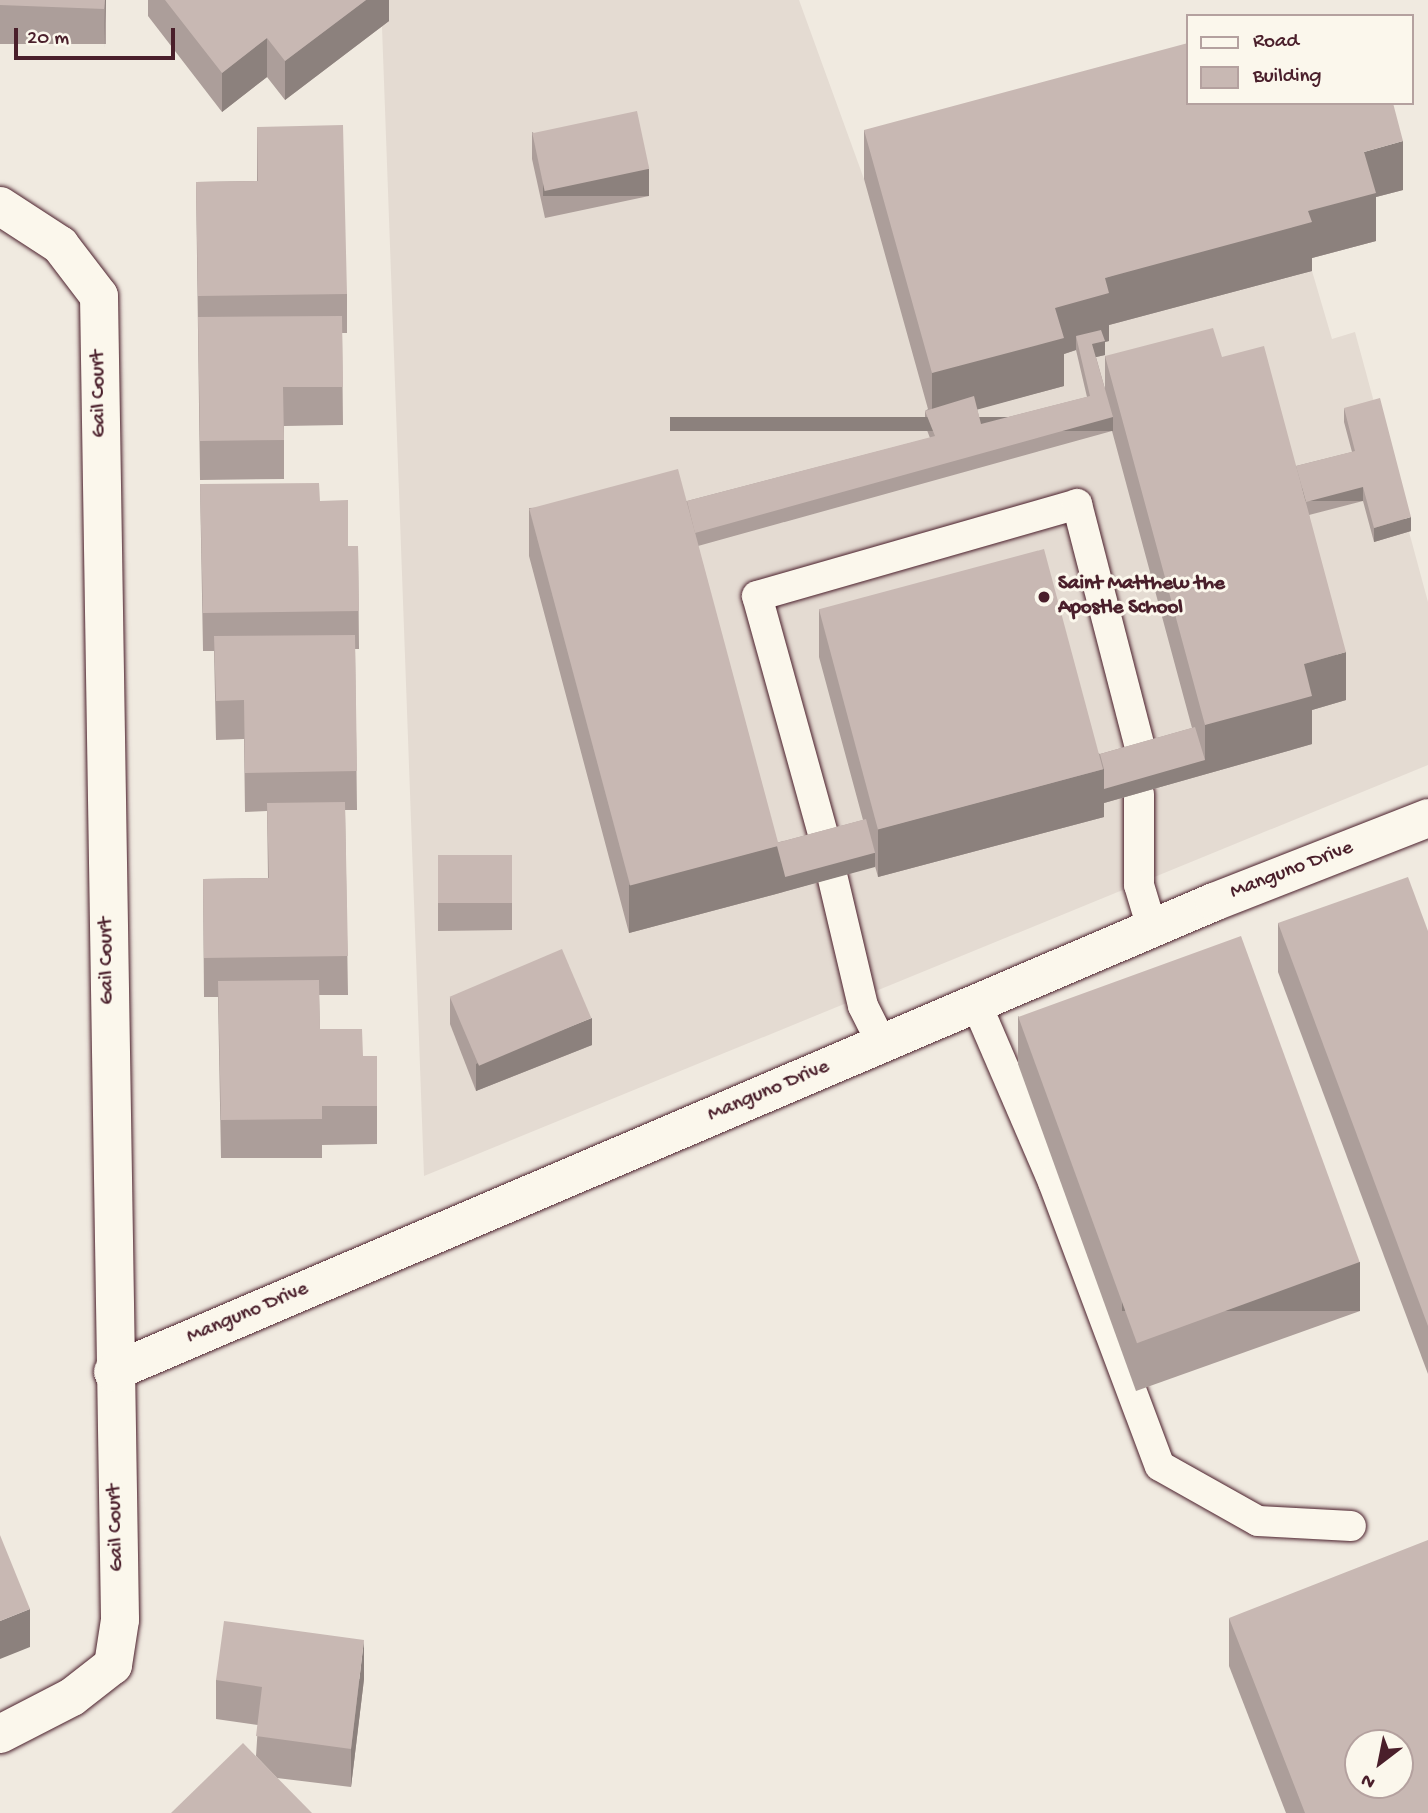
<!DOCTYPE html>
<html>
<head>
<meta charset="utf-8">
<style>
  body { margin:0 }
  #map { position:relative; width:1428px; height:1813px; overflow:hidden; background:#f0eae0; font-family:"Gochi Hand",sans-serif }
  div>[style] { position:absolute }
  .built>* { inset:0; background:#e4dbd2 }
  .roads { filter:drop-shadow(0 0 2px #4a1f2b) drop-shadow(0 0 2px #4a1f2b) }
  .lane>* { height:30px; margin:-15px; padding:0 15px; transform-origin:15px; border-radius:15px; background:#fbf7ec }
  .street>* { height:38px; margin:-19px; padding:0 19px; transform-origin:19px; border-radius:19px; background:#fbf7ec }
  .wall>* { inset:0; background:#ac9e9a; transform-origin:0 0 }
  .shaded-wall>* { inset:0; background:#8c817d; transform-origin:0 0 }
  .building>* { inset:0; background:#c8b8b3; transform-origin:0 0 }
  .dots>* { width:19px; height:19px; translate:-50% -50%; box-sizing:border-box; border:4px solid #fbf7ec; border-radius:50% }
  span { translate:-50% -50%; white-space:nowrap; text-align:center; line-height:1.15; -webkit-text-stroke:6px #fbf7ec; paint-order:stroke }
  .street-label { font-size:21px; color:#4a1f2b }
  .poi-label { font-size:21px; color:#4a1f2b; font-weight:700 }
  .left { translate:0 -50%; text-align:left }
  .legend { position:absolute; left:1186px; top:14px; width:228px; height:91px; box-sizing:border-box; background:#fbf7ec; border:2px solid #b4a19f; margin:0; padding:9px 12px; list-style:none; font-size:21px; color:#4a1f2b }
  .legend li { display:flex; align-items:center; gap:14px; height:35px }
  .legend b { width:35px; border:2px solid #b4a19f }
  .north { position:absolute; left:1344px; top:1729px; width:70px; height:70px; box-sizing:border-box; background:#fbf7ec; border:2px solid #b4a19f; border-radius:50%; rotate:212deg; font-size:19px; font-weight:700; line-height:28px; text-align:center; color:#4a1f2b }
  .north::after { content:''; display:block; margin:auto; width:24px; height:32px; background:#4a1f2b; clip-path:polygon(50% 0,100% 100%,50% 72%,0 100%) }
  .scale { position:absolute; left:14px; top:28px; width:161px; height:32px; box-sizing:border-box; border:4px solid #4a1f2b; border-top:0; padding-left:9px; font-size:21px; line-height:24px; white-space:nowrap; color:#4a1f2b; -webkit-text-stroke:5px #fbf7ec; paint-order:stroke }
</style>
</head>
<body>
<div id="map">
  <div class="built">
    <div style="clip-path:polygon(381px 0,799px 0,864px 179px,1055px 356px,1109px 341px,1105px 326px,1312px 271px,1332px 339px,1355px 332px,1428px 602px,1428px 765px,424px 1176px)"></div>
  </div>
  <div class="roads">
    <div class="lane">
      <div style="left:1139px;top:794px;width:91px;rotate:90deg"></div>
      <div style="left:1139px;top:885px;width:45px;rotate:73.2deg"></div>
      <div style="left:825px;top:841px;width:254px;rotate:-105.5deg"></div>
      <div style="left:757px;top:596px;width:333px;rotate:-16deg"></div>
      <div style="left:1077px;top:504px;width:259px;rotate:75.5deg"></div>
      <div style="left:833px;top:879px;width:130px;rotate:76.7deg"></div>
      <div style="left:863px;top:1006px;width:42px;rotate:63.4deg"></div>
      <div style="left:976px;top:1003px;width:195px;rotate:66.7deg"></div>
      <div style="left:1053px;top:1182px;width:303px;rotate:69.4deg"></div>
      <div style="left:1160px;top:1466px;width:112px;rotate:29.3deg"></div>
      <div style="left:1258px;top:1521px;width:93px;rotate:3.1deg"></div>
    </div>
    <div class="street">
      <div style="left:0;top:206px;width:72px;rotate:33deg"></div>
      <div style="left:60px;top:245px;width:64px;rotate:52.6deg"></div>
      <div style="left:99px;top:296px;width:1324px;rotate:89.09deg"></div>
      <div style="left:120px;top:1620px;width:46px;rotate:98.8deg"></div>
      <div style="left:113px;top:1665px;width:52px;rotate:142deg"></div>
      <div style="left:72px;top:1697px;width:81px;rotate:152.8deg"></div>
      <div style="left:113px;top:1372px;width:1197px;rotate:-23.12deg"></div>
      <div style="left:1214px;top:902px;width:230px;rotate:-21.4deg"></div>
    </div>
  </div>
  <div class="wall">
    <div style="left:0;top:0;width:106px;height:44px"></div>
    <div style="clip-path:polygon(148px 0,389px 0,389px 21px,285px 100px,267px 77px,222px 112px,148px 16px)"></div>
    <div style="clip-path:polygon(257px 127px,347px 294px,347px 333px,342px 333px,343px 425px,284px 426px,284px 479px,200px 480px,196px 182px,257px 181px)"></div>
    <div style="clip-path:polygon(evenodd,864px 130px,1403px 190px,1376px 197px,1376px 241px,1312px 258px,1312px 271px,1109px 325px,1109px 341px,1105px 342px,1105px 355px,1096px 357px,1105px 389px,1105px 356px,1222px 357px,1296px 466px,1352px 452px,1344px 422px,1344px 408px,1411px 531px,1374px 542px,1363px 501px,1309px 515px,1346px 700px,1312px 710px,1312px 744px,1104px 803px,1104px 817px,878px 877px,875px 866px,776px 894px,629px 933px,529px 556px,529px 508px,687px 501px,930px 438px,925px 425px,925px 411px,928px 409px,864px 179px,864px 130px,1076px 350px,1087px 397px,981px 424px,977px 409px,1064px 386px,1064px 354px,1076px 350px,864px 130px,1112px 431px,1192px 728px,1100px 754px,819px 609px,819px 657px,863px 820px,776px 843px,698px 546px,1112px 431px)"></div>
    <div style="clip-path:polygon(532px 132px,649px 196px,545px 218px,532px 159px)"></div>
    <div style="clip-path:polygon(200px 484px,320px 501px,348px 546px,358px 546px,359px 649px,355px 649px,357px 810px,345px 810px,348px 995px,319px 995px,320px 1029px,363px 1056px,377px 1106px,377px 1144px,322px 1145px,322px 1158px,221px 1158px,218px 997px,204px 997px,203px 879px,268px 878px,267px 811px,245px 812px,244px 739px,216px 740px,214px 651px,203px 651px)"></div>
    <div style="clip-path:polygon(438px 856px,512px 903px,512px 930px,438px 931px)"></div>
    <div style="clip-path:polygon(1278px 923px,1428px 931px,1428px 1374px,1278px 972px)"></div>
    <div style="clip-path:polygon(450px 997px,592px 1045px,476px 1091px,450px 1024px)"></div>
    <div style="clip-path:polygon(1018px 1016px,1360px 1311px,1136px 1391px,1018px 1064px)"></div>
    <div style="clip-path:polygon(1229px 1618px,1428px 1813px,1286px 1813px,1229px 1666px)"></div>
    <div style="clip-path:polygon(364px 1679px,351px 1787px,277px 1778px,256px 1756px,258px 1725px,216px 1719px,216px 1680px)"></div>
  </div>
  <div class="shaded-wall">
    <div style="clip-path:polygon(105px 0,106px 0,104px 47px)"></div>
    <div style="clip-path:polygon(366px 0,389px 0,389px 21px,285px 100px,285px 61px)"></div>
    <div style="clip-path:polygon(267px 38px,267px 77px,222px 112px,222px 73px)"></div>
    <div style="clip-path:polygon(1403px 141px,1403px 190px,1376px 197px,1376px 241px,1312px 258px,1312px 271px,1109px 325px,1109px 341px,1105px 342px,1105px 355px,1092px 358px,1076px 336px,1076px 350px,1064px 354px,1064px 386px,932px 422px,932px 373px,1055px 308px,1105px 278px,1308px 211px,1364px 152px)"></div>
    <div style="left:649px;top:169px;width:27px;height:106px;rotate:90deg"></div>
    <div style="left:1113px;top:417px;width:14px;height:443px;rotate:90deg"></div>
    <div style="left:1363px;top:487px;width:14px;height:68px;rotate:90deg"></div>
    <div style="clip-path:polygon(1411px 517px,1411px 531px,1374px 542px,1374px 528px)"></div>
    <div style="clip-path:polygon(1346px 652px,1346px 700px,1312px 710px,1312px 744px,1104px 803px,1104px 817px,878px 877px,878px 829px,1104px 769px,1205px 760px,1205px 725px,1304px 664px)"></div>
    <div style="clip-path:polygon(776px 846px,875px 853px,875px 867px,776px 894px,629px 933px,629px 885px)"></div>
    <div style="clip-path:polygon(592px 1018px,592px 1045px,476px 1091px,476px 1064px)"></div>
    <div style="left:1360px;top:1262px;width:49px;height:238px;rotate:90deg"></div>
    <div style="clip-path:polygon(30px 1609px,30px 1647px,0 1659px,0 1621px)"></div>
    <div style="clip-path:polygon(364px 1640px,364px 1679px,351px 1787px,351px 1749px)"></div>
  </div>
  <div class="building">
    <div style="clip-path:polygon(0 0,105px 0,104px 9px,0 5px)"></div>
    <div style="clip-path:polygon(165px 0,366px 0,285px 61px,267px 38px,222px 73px)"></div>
    <div style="clip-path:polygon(1188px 43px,1188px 103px,1393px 103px,1403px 141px,1364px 152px,1376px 193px,1308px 211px,1312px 222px,1105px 278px,1109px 293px,1055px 308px,1064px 338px,932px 373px,864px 130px)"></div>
    <div style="left:637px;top:111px;width:59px;height:107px;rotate:78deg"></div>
    <div style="clip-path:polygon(343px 125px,347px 294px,198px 296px,196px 182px,258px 181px,257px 127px)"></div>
    <div style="clip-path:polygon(342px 316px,343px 387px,283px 387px,284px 440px,200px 441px,198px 317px)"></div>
    <div style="clip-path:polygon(1213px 328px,1222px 357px,1264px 346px,1346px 652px,1304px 664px,1312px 696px,1205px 725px,1105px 356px)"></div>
    <div style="clip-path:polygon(1101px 330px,1105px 341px,1092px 344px,1113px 417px,695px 533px,687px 501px,935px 436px,925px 411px,974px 396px,981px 424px,1090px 396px,1076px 336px)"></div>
    <div style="clip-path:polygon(1380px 398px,1411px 517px,1374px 528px,1363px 487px,1306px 502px,1296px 466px,1355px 451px,1344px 408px)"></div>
    <div style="left:678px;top:469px;width:390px;height:154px;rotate:75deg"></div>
    <div style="clip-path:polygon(319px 483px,320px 501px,348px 500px,348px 546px,358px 546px,359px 611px,203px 613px,200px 484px)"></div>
    <div style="left:1044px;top:549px;width:228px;height:233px;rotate:75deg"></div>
    <div style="clip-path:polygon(355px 635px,357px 771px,245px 773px,244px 700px,216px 701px,214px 636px)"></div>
    <div style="clip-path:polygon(1195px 727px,1205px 760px,1104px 789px,1104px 769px,1100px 754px)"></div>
    <div style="clip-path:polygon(345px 802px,348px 956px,204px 958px,203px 879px,269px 878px,267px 803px)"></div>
    <div style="left:866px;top:819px;width:35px;height:93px;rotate:75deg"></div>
    <div style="left:512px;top:855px;width:48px;height:74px;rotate:90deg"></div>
    <div style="clip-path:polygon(1408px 877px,1428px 931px,1428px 1326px,1278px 923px)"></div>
    <div style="left:1241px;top:936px;width:347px;height:237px;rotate:70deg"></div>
    <div style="left:562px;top:949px;width:75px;height:122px;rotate:67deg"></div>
    <div style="clip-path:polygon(319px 980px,320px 1029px,362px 1029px,363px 1056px,377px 1056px,377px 1106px,322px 1106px,322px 1119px,221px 1120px,218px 981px)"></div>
    <div style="clip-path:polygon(0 1535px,30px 1609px,0 1621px)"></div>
    <div style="clip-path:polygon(evenodd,1428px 1540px,1428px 1813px,1305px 1813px,1229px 1618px,1428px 1540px,1358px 1743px,1400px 1743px,1400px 1785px,1358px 1785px,1358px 1743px)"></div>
    <div style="clip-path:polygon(224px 1621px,364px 1640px,351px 1749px,256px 1736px,262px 1687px,216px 1680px)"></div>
    <div style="clip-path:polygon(243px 1743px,312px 1813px,171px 1813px)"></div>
  </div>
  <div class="dots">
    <div style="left:1044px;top:597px;background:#4a1f2b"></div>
  </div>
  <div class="street-label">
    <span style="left:100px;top:394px;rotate:-91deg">Gail Court</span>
    <span style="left:1292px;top:871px;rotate:-21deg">Manguno Drive</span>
    <span style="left:108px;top:961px;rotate:-91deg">Gail Court</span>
    <span style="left:769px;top:1092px;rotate:-23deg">Manguno Drive</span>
    <span style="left:248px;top:1314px;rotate:-23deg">Manguno Drive</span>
    <span style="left:117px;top:1528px;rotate:-92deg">Gail Court</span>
  </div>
  <div class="poi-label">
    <span class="left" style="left:1058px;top:597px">Saint Matthew the<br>Apostle School</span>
  </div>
  <ul class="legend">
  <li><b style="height:9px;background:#fbf7ec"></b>Road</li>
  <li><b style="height:19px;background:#c8b8b3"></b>Building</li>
  </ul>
  <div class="north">N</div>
  <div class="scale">20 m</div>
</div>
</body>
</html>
